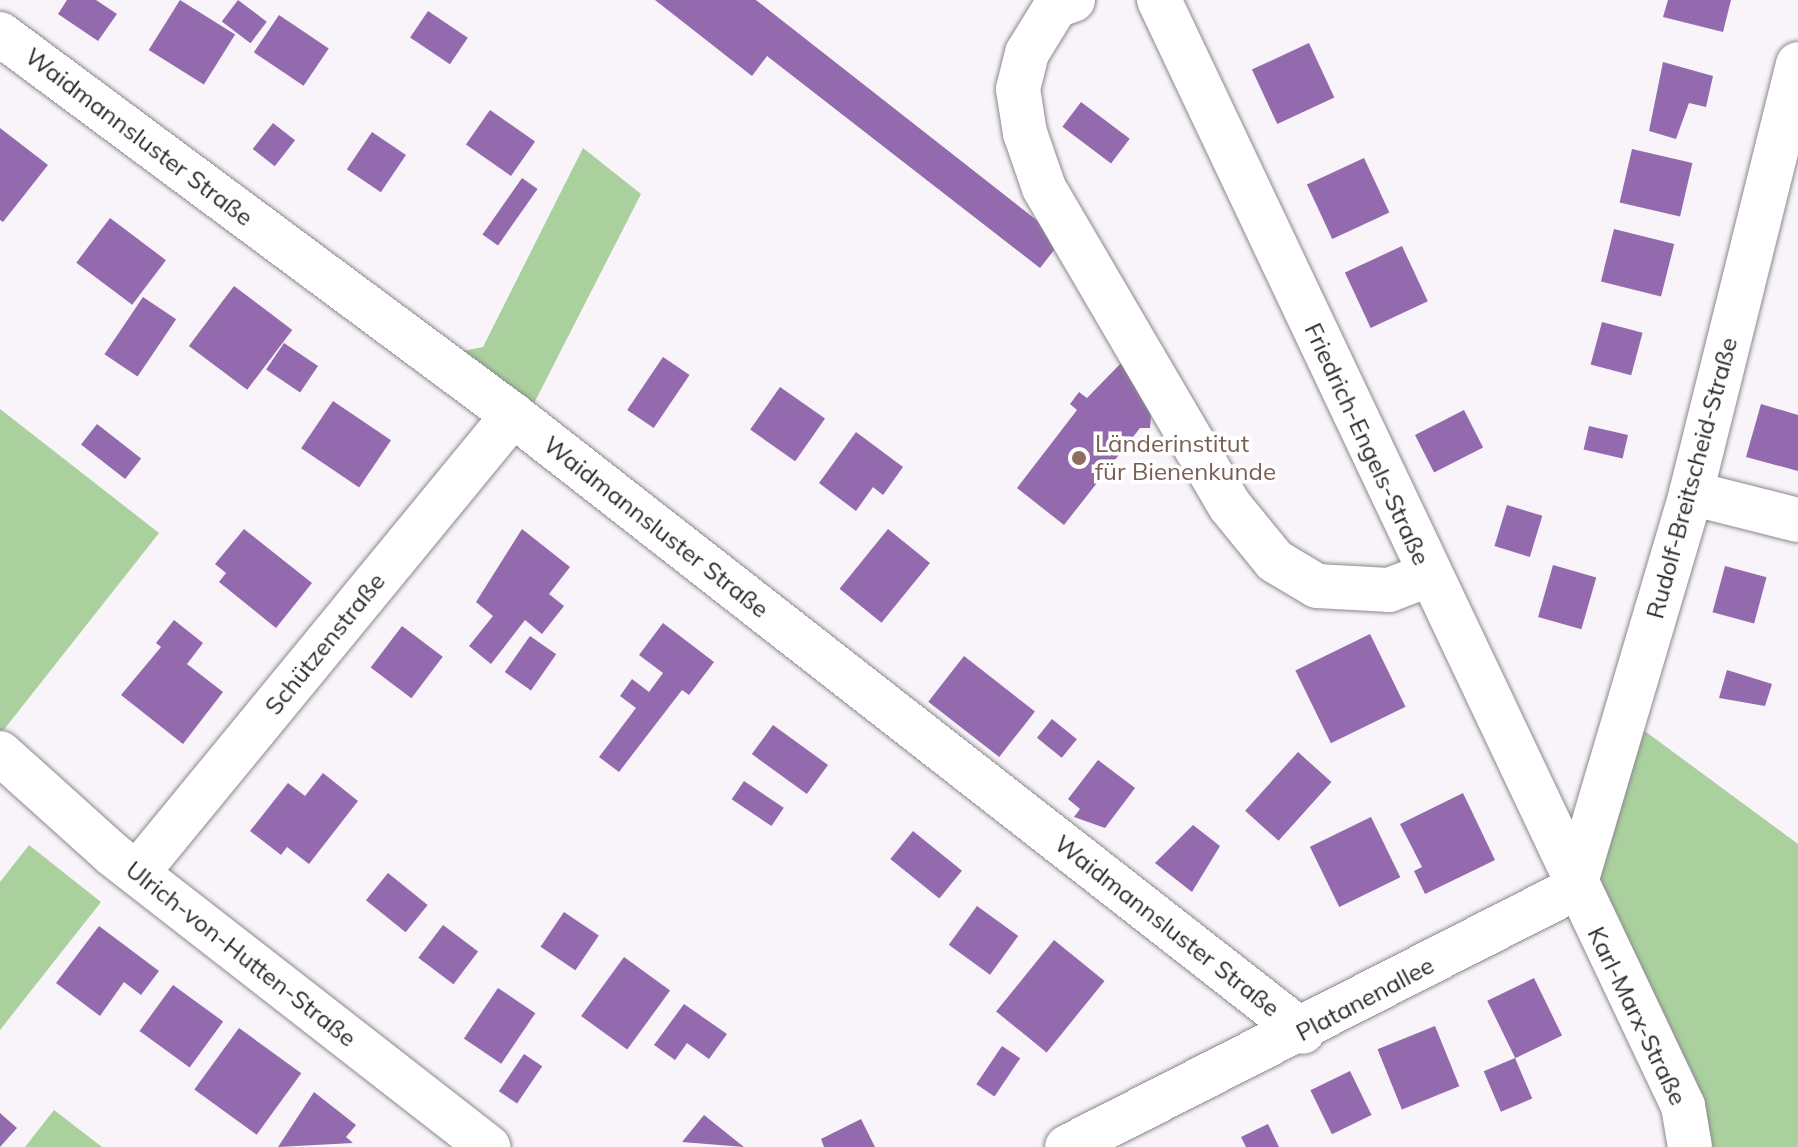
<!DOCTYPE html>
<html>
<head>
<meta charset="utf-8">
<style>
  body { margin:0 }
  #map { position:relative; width:1798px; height:1147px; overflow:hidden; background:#f8f4fa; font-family:Mulish,sans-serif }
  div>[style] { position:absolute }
  .green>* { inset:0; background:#aad09e }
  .building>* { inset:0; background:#936aad; transform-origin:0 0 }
  .roads { filter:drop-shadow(0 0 2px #8b888d) drop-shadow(0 0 2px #8b888d) }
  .minor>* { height:44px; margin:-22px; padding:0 22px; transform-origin:22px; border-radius:22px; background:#fff }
  .dots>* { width:22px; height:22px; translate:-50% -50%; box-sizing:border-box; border:4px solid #fff; border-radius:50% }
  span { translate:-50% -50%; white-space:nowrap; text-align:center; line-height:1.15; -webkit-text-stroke:7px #fff; paint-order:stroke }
  .street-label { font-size:24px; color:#2b2a2c }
  .education-label { font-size:24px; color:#785e54 }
  .left { translate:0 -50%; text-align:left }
</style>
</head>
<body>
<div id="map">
  <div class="green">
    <div style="clip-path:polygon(583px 148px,641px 194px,529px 413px,453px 353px,483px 347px)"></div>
    <div style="clip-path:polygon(0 409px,159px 533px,2px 732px,0 731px)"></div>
    <div style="clip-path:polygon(1642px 729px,1798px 844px,1798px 1147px,1712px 1147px,1583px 888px)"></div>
    <div style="clip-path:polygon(29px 845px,101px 902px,0 1030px,0 882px)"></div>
    <div style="clip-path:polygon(54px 1110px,102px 1147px,25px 1147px)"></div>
  </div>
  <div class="building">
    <div style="clip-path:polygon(67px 0,96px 0,117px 14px,98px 41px,58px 14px)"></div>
    <div style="left:180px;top:0;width:65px;height:59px;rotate:32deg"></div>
    <div style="left:238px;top:0;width:36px;height:27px;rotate:37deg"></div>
    <div style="clip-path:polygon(655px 0,756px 0,1062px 240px,1040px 268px,767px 56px,752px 76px)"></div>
    <div style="clip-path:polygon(1668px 0,1731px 0,1723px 32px,1663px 17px)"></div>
    <div style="left:428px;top:11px;width:48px;height:32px;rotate:34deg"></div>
    <div style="left:279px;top:15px;width:60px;height:45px;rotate:34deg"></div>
    <div style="left:1309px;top:43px;width:60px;height:63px;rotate:65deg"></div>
    <div style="clip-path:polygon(1663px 62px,1713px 76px,1706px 107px,1689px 103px,1676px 139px,1649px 131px)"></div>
    <div style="left:1081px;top:102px;width:61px;height:31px;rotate:37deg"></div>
    <div style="left:490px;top:110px;width:55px;height:42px;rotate:35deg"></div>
    <div style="left:273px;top:123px;width:28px;height:33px;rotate:38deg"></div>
    <div style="clip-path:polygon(0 128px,48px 165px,3px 222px,0 220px)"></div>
    <div style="left:372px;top:132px;width:41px;height:45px;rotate:34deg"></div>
    <div style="left:1632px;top:149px;width:62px;height:55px;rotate:13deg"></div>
    <div style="left:1364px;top:158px;width:60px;height:63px;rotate:65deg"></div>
    <div style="left:522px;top:178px;width:19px;height:69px;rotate:35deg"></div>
    <div style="left:110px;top:218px;width:70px;height:56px;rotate:37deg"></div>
    <div style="left:1614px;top:229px;width:62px;height:54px;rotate:14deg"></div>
    <div style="left:1402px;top:246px;width:61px;height:63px;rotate:65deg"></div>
    <div style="left:234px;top:286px;width:73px;height:75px;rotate:37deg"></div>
    <div style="left:143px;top:297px;width:40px;height:69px;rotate:34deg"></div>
    <div style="left:1602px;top:322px;width:42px;height:44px;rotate:15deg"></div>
    <div style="left:284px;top:343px;width:41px;height:32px;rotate:34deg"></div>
    <div style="left:663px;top:357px;width:32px;height:64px;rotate:34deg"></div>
    <div style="clip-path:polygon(1124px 360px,1152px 407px,1150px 428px,1140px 428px,1064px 525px,1017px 488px,1077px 410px,1070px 404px,1079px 392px,1087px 398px)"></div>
    <div style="left:780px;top:387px;width:55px;height:52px;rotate:35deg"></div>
    <div style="left:333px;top:401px;width:70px;height:57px;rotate:34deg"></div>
    <div style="clip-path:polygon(1761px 404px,1798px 415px,1798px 471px,1746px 457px)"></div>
    <div style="left:1464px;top:410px;width:42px;height:55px;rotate:63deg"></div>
    <div style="left:97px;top:424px;width:56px;height:26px;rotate:38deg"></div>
    <div style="left:1589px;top:426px;width:40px;height:24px;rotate:13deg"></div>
    <div style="clip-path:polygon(856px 432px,903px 467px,883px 495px,873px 487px,856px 511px,819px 483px)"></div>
    <div style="left:1507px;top:505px;width:37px;height:43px;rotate:17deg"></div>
    <div style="clip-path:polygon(244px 529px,312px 583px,276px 628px,219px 582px,226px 573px,215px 564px)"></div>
    <div style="clip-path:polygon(522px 529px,570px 567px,549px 594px,564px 606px,542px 634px,525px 620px,491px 664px,469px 646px,493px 616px,476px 602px)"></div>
    <div style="left:888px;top:529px;width:54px;height:77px;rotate:39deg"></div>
    <div style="left:1553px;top:565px;width:45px;height:54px;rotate:16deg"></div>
    <div style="left:1725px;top:566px;width:43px;height:48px;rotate:15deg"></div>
    <div style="clip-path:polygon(174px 620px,203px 643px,187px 664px,223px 692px,183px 744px,121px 695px,161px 647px,156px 643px)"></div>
    <div style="clip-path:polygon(663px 623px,714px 662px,689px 695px,682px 690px,619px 772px,599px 757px,636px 708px,620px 696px,632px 679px,649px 692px,663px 673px,639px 655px)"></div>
    <div style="left:402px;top:626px;width:51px;height:52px;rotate:37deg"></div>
    <div style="left:1370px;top:634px;width:81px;height:83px;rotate:64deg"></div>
    <div style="left:530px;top:636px;width:32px;height:44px;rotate:35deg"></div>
    <div style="left:964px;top:656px;width:90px;height:58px;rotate:38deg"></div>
    <div style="clip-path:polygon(1727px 670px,1772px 684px,1765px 706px,1719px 698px)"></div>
    <div style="left:1052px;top:719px;width:32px;height:24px;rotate:39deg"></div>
    <div style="left:773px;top:725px;width:68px;height:36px;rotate:36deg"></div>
    <div style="left:1298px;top:752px;width:45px;height:79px;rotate:42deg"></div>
    <div style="clip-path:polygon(1098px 760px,1135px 788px,1105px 828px,1074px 817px,1080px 809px,1068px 799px)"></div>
    <div style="clip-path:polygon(323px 773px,358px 801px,309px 864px,287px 847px,281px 855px,250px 831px,288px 783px,305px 796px)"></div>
    <div style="left:744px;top:781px;width:48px;height:22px;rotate:34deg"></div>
    <div style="clip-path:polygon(1463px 793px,1495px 860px,1425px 894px,1414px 871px,1422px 867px,1400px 824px)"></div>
    <div style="left:1371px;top:817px;width:67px;height:68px;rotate:64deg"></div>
    <div style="clip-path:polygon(1193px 825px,1220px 846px,1192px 892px,1155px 863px)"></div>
    <div style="left:913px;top:831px;width:63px;height:36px;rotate:39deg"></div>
    <div style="left:388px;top:873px;width:51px;height:35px;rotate:39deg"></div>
    <div style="left:977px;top:906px;width:51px;height:48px;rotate:36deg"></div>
    <div style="left:564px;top:912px;width:42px;height:42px;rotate:34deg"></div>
    <div style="left:443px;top:925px;width:44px;height:41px;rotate:37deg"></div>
    <div style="clip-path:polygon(99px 926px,159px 971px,141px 995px,124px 982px,100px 1016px,56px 983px)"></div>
    <div style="left:1054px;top:940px;width:65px;height:92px;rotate:39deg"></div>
    <div style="left:624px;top:957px;width:57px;height:73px;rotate:36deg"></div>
    <div style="left:1534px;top:978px;width:64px;height:52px;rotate:64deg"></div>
    <div style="left:173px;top:985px;width:62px;height:57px;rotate:36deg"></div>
    <div style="left:498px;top:988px;width:45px;height:61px;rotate:34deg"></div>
    <div style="clip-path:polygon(684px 1004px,727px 1034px,709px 1059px,687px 1043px,675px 1060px,654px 1045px)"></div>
    <div style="left:1435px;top:1026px;width:65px;height:62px;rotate:68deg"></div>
    <div style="left:239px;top:1028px;width:77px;height:76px;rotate:36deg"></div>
    <div style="left:1002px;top:1046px;width:22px;height:46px;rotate:34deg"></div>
    <div style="left:524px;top:1054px;width:22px;height:45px;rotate:34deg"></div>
    <div style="left:1515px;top:1058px;width:44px;height:34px;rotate:67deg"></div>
    <div style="left:1350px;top:1071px;width:49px;height:44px;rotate:64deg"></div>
    <div style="clip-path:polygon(314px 1092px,356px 1125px,346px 1137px,353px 1143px,278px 1147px)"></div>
    <div style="clip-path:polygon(0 1113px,17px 1128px,0 1147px)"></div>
    <div style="clip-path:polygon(704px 1115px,744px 1147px,682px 1142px)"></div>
    <div style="clip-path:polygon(861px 1119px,875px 1147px,824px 1147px,821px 1139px)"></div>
    <div style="clip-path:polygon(1268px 1124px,1279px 1147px,1246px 1147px,1241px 1137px)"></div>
  </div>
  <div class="roads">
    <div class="minor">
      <div style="left:1073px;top:0;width:18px;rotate:161deg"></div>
      <div style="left:1056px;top:6px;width:55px;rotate:121.7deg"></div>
      <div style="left:1027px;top:53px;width:37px;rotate:104deg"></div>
      <div style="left:1018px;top:89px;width:45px;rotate:81deg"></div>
      <div style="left:1025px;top:133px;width:58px;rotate:70.9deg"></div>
      <div style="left:1044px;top:188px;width:368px;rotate:59.7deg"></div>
      <div style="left:1230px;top:506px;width:71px;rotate:50.7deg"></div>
      <div style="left:1275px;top:561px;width:49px;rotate:30.8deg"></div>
      <div style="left:1317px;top:586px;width:72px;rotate:3.2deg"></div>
      <div style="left:1389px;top:590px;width:42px;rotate:-21deg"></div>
      <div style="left:1159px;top:0;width:1224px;rotate:64.65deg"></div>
      <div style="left:1683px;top:1106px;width:42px;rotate:80.3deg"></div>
      <div style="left:0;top:34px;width:639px;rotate:36.6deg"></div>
      <div style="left:513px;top:415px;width:1002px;rotate:37.99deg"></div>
      <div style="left:1691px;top:493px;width:110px;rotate:14.2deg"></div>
      <div style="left:0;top:753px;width:151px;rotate:42deg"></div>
      <div style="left:112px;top:854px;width:477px;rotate:37.9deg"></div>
      <div style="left:137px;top:873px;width:593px;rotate:-50.62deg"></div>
      <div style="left:1574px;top:889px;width:413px;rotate:-73.5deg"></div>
      <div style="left:1691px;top:493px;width:442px;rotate:-76deg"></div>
      <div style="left:1067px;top:1147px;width:569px;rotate:-26.97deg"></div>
    </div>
  </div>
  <div class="dots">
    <div style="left:1079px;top:458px;background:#8d6e63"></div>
  </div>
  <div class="street-label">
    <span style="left:139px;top:137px;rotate:37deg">Waidmannsluster Straße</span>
    <span style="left:1367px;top:444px;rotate:65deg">Friedrich-Engels-Straße</span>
    <span style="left:1692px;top:478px;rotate:-75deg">Rudolf-Breitscheid-Straße</span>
    <span style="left:656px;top:527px;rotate:38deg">Waidmannsluster Straße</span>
    <span style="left:325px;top:644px;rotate:-51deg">Schützenstraße</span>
    <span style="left:1167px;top:926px;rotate:38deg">Waidmannsluster Straße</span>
    <span style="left:241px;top:954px;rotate:38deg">Ulrich-von-Hutten-Straße</span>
    <span style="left:1365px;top:999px;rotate:-28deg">Platanenallee</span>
    <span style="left:1637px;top:1016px;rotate:64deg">Karl-Marx-Straße</span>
  </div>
  <div class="education-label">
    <span class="left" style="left:1095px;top:458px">Länderinstitut<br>für Bienenkunde</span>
  </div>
</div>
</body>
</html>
